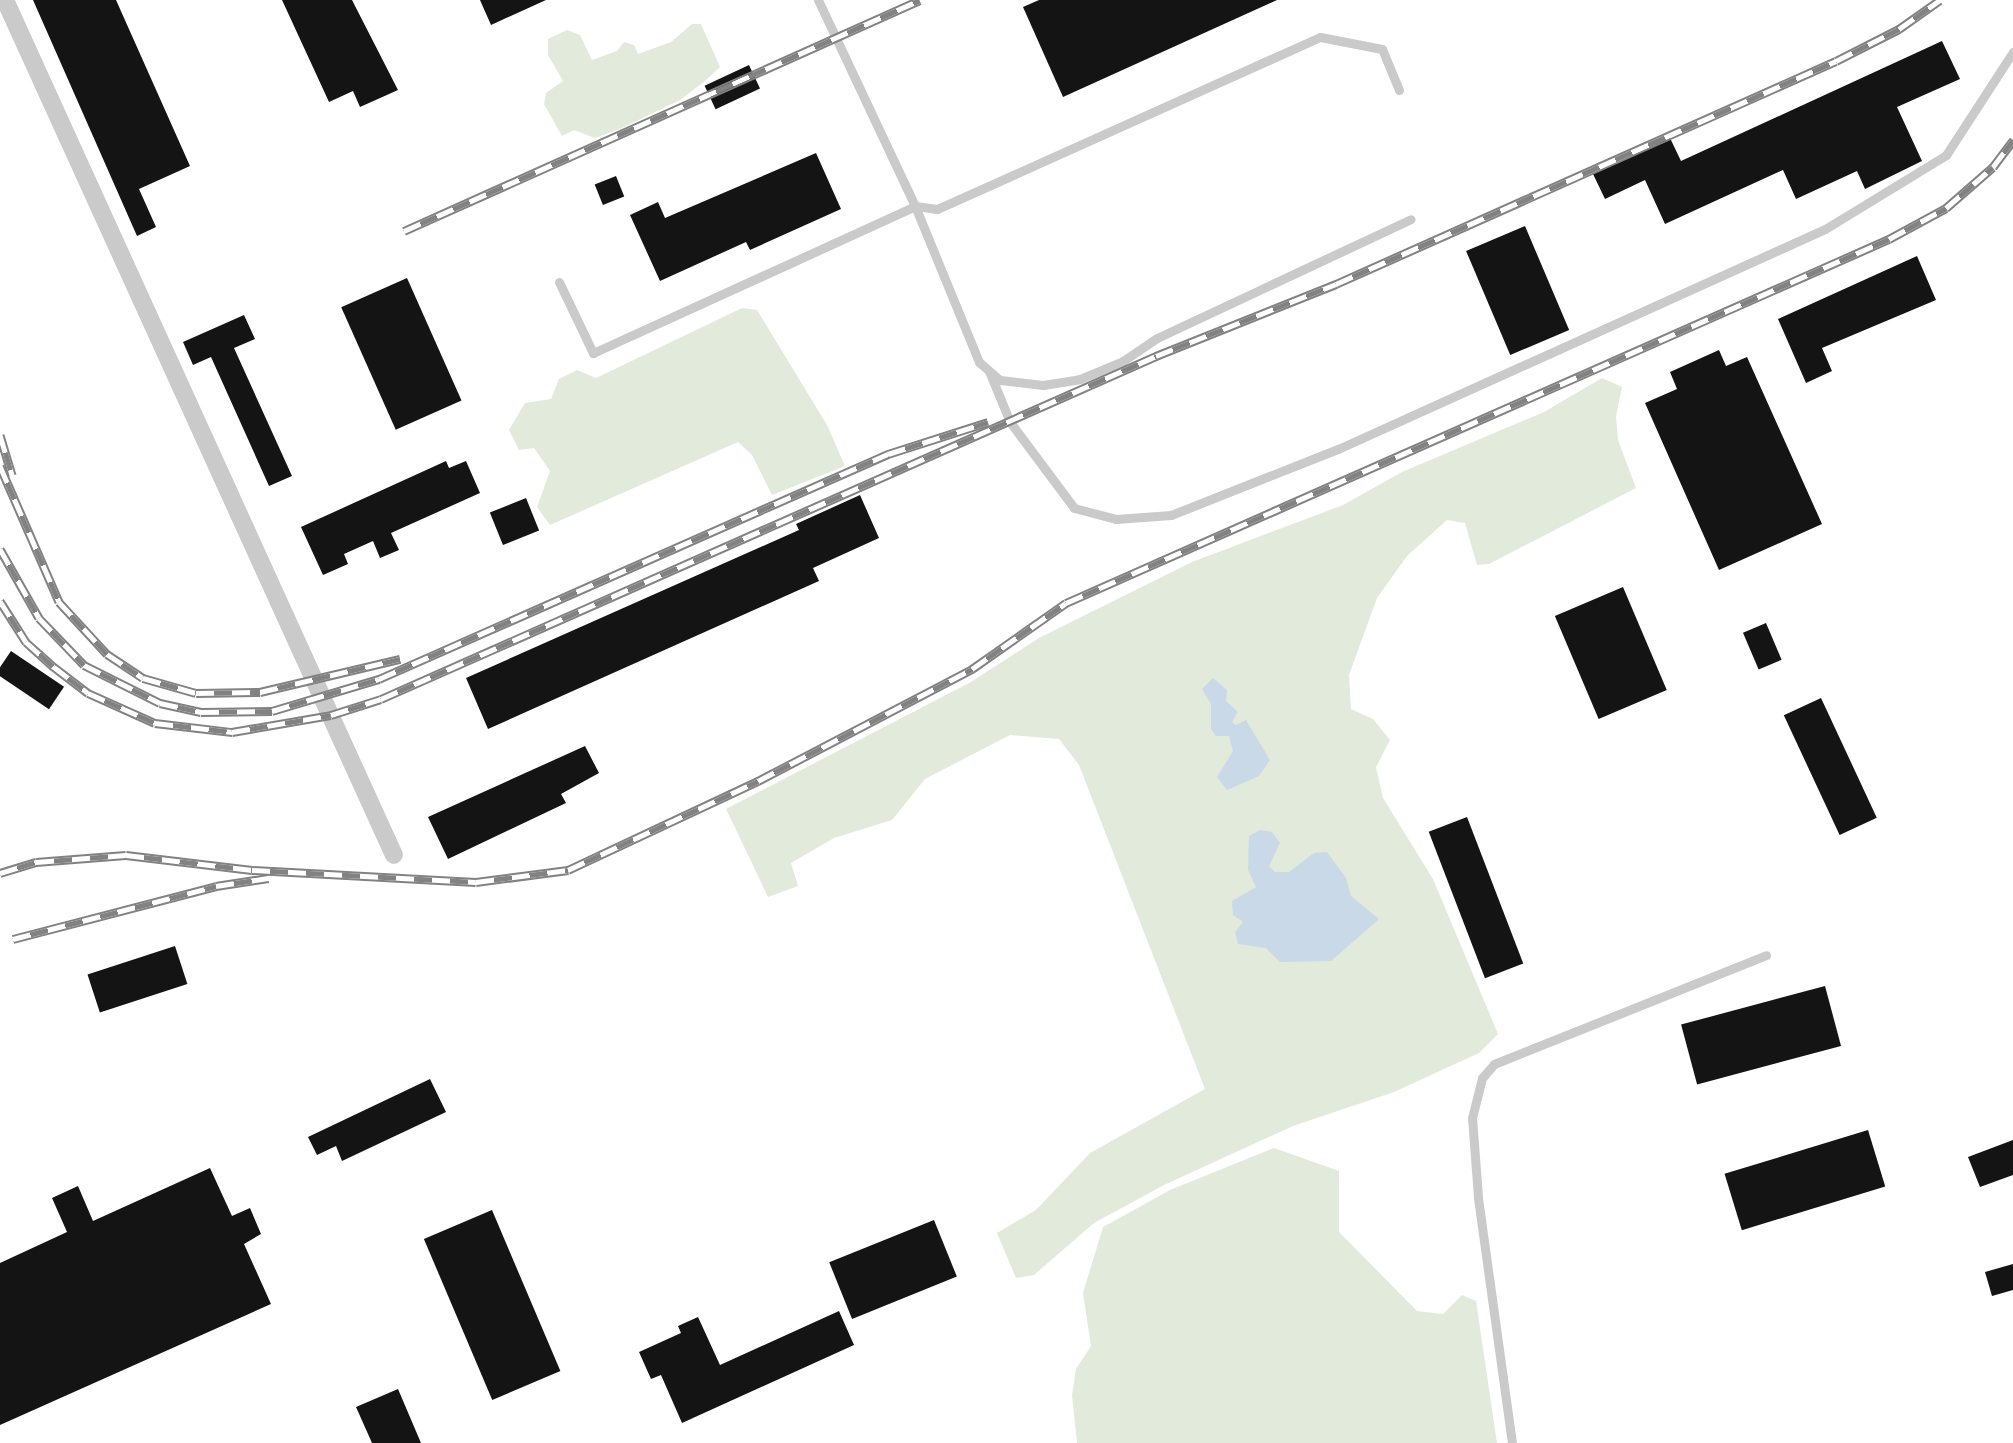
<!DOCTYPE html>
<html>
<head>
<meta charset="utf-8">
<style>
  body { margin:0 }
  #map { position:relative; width:2013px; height:1443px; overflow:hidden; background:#fff; font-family:Arial,sans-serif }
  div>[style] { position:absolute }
  .green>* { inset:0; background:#e1eadb }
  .water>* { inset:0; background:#c9d9e8 }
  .building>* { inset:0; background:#141414; transform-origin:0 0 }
  .lane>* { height:9px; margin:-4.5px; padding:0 4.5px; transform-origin:4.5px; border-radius:4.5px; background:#cacaca }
  .street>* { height:18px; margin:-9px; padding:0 9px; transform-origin:9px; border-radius:9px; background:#cacaca }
  .rail>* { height:9px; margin-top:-4.5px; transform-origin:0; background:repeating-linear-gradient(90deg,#fff 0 18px,#828282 0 36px); box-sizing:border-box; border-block:2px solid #828282 }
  span { translate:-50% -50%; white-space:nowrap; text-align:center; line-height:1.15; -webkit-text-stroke:8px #fff; paint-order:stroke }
</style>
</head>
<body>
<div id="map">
  <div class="green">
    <div style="clip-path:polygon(692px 24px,701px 24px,720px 67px,705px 81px,680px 100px,620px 129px,595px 138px,574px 130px,562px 136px,544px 104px,546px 93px,563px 81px,548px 55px,548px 39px,567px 30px,580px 35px,592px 60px,617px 51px,624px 42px,634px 45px,638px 54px,671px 42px)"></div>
    <div style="clip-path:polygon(742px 308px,757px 310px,827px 425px,845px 466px,772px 495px,752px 455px,738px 442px,550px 525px,537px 507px,550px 471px,534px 448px,519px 450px,509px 430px,525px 403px,551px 399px,559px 379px,577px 370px,596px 378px)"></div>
    <div style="clip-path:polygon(1602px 378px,1622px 387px,1616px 416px,1618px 440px,1636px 488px,1489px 564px,1477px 565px,1465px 523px,1447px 520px,1407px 556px,1377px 598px,1349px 675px,1351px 709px,1373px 719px,1390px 740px,1376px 767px,1383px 798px,1433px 879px,1498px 1034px,1479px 1053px,1394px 1092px,1293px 1126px,1164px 1185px,1094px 1223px,1034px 1275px,1016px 1278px,997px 1233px,1036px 1210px,1090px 1153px,1205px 1089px,1079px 765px,1059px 739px,1010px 735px,925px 779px,892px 820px,834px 838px,791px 863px,798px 886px,768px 897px,726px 809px,971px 682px,1039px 638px,1192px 562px,1343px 505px,1402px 472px,1544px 412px)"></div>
    <div style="clip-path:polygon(1274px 1148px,1339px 1171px,1339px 1232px,1417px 1311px,1443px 1314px,1462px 1295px,1476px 1301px,1497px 1443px,1077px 1443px,1072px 1395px,1076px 1369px,1091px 1346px,1083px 1293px,1103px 1227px,1170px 1190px)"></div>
  </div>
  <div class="water">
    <div style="clip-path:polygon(1213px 678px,1227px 690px,1226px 701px,1238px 712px,1232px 722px,1236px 725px,1246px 720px,1270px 760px,1259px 776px,1227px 790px,1217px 777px,1233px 751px,1229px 736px,1216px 736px,1211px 729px,1211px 704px,1202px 689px)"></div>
    <div style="clip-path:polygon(1260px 830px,1272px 832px,1280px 843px,1269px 866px,1275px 872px,1289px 872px,1314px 853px,1327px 852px,1346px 878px,1351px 896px,1379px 919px,1331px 961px,1280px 962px,1266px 948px,1238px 944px,1235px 932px,1243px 922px,1233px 915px,1232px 901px,1256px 887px,1248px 870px,1249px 836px)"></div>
  </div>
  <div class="building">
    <div style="clip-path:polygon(33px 0,116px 0,190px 166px,139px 189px,156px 227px,137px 236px)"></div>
    <div style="clip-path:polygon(282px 0,352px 0,398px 90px,360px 107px,353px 91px,329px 102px)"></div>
    <div style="clip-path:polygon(480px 0,546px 0,491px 25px)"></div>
    <div style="clip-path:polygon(1039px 0,1277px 0,1063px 97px,1023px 7px)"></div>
    <div style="clip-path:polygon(1942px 41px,1960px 79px,1897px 107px,1922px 161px,1865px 189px,1857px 171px,1796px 199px,1783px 170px,1665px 224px,1645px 180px,1605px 199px,1593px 174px,1670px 138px,1681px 161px)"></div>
    <div style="left:749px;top:65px;width:26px;height:49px;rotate:65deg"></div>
    <div style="clip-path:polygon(816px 153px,841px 209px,750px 250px,746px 242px,660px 281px,630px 215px,658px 202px,665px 218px)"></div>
    <div style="left:616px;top:176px;width:22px;height:23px;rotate:68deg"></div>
    <div style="left:1525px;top:226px;width:113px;height:64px;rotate:67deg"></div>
    <div style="clip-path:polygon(1917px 256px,1936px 300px,1822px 348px,1832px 371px,1806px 383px,1778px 319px)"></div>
    <div style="left:407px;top:278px;width:134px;height:72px;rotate:66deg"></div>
    <div style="clip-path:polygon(244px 315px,255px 339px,234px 348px,292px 476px,269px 486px,211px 357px,193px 365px,183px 342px)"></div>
    <div style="clip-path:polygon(1719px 350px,1726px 366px,1747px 357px,1822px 524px,1719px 570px,1645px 403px,1677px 389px,1670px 372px)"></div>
    <div style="clip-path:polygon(446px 461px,449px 468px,466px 461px,480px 493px,391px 533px,399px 550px,380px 558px,373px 541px,344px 554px,348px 564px,323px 575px,301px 527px)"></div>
    <div style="clip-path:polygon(860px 495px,879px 538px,813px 568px,819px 581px,488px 729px,466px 678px,799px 530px,796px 524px)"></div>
    <div style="left:526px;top:498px;width:35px;height:39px;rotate:68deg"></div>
    <div style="left:1623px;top:587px;width:112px;height:74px;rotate:67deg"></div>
    <div style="left:1766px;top:623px;width:40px;height:25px;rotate:67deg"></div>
    <div style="left:11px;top:651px;width:64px;height:27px;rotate:34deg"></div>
    <div style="left:1821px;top:698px;width:132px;height:41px;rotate:65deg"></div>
    <div style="clip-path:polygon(585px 746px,599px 773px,561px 794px,566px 803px,448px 859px,428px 817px)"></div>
    <div style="left:1467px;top:817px;width:157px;height:41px;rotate:69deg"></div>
    <div style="left:175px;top:946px;width:40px;height:92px;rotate:72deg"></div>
    <div style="left:1825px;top:986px;width:62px;height:149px;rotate:75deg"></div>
    <div style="clip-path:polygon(430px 1079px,446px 1112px,342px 1161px,336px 1146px,317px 1155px,308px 1137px)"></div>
    <div style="left:1868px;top:1130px;width:59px;height:150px;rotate:73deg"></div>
    <div style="clip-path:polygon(2013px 1140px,2013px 1175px,1980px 1187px,1968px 1157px)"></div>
    <div style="clip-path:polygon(210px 1168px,232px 1216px,250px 1208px,261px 1234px,244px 1244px,271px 1304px,0 1425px,0 1263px,67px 1232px,52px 1198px,78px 1186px,93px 1221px)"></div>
    <div style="left:492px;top:1210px;width:175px;height:74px;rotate:67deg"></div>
    <div style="left:934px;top:1220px;width:61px;height:113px;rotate:68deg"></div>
    <div style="clip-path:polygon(2013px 1264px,2013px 1290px,1992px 1296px,1985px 1272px)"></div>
    <div style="clip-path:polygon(839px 1311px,854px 1345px,682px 1423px,661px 1375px,651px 1379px,639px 1352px,681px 1333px,678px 1326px,698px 1317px,720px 1365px)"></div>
    <div style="clip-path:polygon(398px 1389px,421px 1443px,372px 1443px,356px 1407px)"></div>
  </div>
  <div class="lane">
    <div style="left:1399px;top:90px;width:44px;rotate:-112.5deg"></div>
    <div style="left:1382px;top:49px;width:63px;rotate:-169deg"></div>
    <div style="left:1320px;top:37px;width:420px;rotate:155.8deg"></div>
    <div style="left:937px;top:209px;width:22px;rotate:-172deg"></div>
    <div style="left:915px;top:206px;width:169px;rotate:67.7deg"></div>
    <div style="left:979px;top:362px;width:28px;rotate:41deg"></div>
    <div style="left:1000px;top:380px;width:43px;rotate:6.6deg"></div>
    <div style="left:1043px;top:385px;width:37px;rotate:-9deg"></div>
    <div style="left:1080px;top:379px;width:47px;rotate:-22.7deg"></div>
    <div style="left:1123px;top:361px;width:41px;rotate:-34.1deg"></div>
    <div style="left:1157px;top:338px;width:280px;rotate:-25.1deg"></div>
    <div style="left:559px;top:282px;width:79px;rotate:64.4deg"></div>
    <div style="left:593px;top:353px;width:354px;rotate:-24.5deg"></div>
    <div style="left:915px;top:206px;width:228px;rotate:-115.2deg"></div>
    <div style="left:989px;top:371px;width:55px;rotate:67.6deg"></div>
    <div style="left:1010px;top:422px;width:107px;rotate:53.3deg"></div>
    <div style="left:1074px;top:508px;width:43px;rotate:14.7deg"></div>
    <div style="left:1116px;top:519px;width:55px;rotate:-4.2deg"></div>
    <div style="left:1171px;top:515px;width:180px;rotate:-21.6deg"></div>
    <div style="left:1338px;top:449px;width:534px;rotate:-24.31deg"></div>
    <div style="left:1825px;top:229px;width:142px;rotate:-31.4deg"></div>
    <div style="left:1946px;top:155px;width:123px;rotate:-57deg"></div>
    <div style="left:1512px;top:1443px;width:248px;rotate:-97.9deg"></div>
    <div style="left:1478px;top:1197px;width:79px;rotate:-94.3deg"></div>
    <div style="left:1472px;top:1118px;width:41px;rotate:-76deg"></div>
    <div style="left:1482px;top:1078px;width:18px;rotate:-49deg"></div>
    <div style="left:1494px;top:1064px;width:293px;rotate:-21.8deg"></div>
  </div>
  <div class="street">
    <div style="left:5px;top:0;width:939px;rotate:65.54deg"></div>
  </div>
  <div class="rail">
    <div style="left:404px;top:231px;width:565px;rotate:-24.12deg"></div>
    <div style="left:0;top:435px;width:42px;rotate:73.3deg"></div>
    <div style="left:0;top:466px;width:148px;rotate:66.5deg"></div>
    <div style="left:59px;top:602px;width:71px;rotate:47.3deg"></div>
    <div style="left:107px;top:654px;width:43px;rotate:33.7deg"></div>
    <div style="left:143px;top:678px;width:55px;rotate:15.8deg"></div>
    <div style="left:196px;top:693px;width:64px;rotate:-0.9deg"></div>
    <div style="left:260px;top:692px;width:144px;rotate:-13.3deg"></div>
    <div style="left:0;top:549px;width:79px;rotate:60.5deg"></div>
    <div style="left:39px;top:618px;width:65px;rotate:46.2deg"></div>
    <div style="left:84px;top:665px;width:85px;rotate:26.6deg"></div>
    <div style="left:160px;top:703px;width:42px;rotate:12.4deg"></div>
    <div style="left:201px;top:712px;width:71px;rotate:-0.8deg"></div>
    <div style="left:272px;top:711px;width:112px;rotate:-16.7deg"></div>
    <div style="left:379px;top:679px;width:557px;rotate:-23.85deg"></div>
    <div style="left:888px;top:454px;width:105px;rotate:-17.7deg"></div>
    <div style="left:0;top:601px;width:49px;rotate:57.6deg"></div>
    <div style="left:26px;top:642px;width:38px;rotate:42deg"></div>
    <div style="left:54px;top:667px;width:43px;rotate:37.4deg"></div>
    <div style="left:88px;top:693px;width:73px;rotate:24.1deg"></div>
    <div style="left:155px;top:723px;width:78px;rotate:6.7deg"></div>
    <div style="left:232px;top:732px;width:100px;rotate:-9.7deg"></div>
    <div style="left:331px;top:715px;width:52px;rotate:-17.7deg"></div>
    <div style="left:381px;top:699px;width:848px;rotate:-23.87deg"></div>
    <div style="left:1156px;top:356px;width:194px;rotate:-21.8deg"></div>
    <div style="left:1336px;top:284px;width:547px;rotate:-24.04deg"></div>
    <div style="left:1836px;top:61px;width:71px;rotate:-26.9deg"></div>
    <div style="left:1899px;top:29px;width:50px;rotate:-35.3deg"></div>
    <div style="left:0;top:873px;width:38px;rotate:-17deg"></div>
    <div style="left:36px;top:862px;width:90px;rotate:-4.4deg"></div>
    <div style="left:126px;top:855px;width:127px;rotate:6.8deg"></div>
    <div style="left:252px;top:870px;width:224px;rotate:3.1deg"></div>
    <div style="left:476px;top:882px;width:93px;rotate:-7.4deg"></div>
    <div style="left:568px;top:870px;width:210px;rotate:-25.1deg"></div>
    <div style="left:758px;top:781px;width:242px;rotate:-27.6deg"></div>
    <div style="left:972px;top:669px;width:115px;rotate:-35.1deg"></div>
    <div style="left:1066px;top:603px;width:900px;rotate:-23.86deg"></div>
    <div style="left:1889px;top:239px;width:65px;rotate:-28.5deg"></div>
    <div style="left:1946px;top:208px;width:62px;rotate:-41.1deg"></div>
    <div style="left:1993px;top:167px;width:34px;rotate:-53deg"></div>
    <div style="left:13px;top:939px;width:210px;rotate:-14.6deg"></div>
    <div style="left:216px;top:886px;width:53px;rotate:-8.7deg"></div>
  </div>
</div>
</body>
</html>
